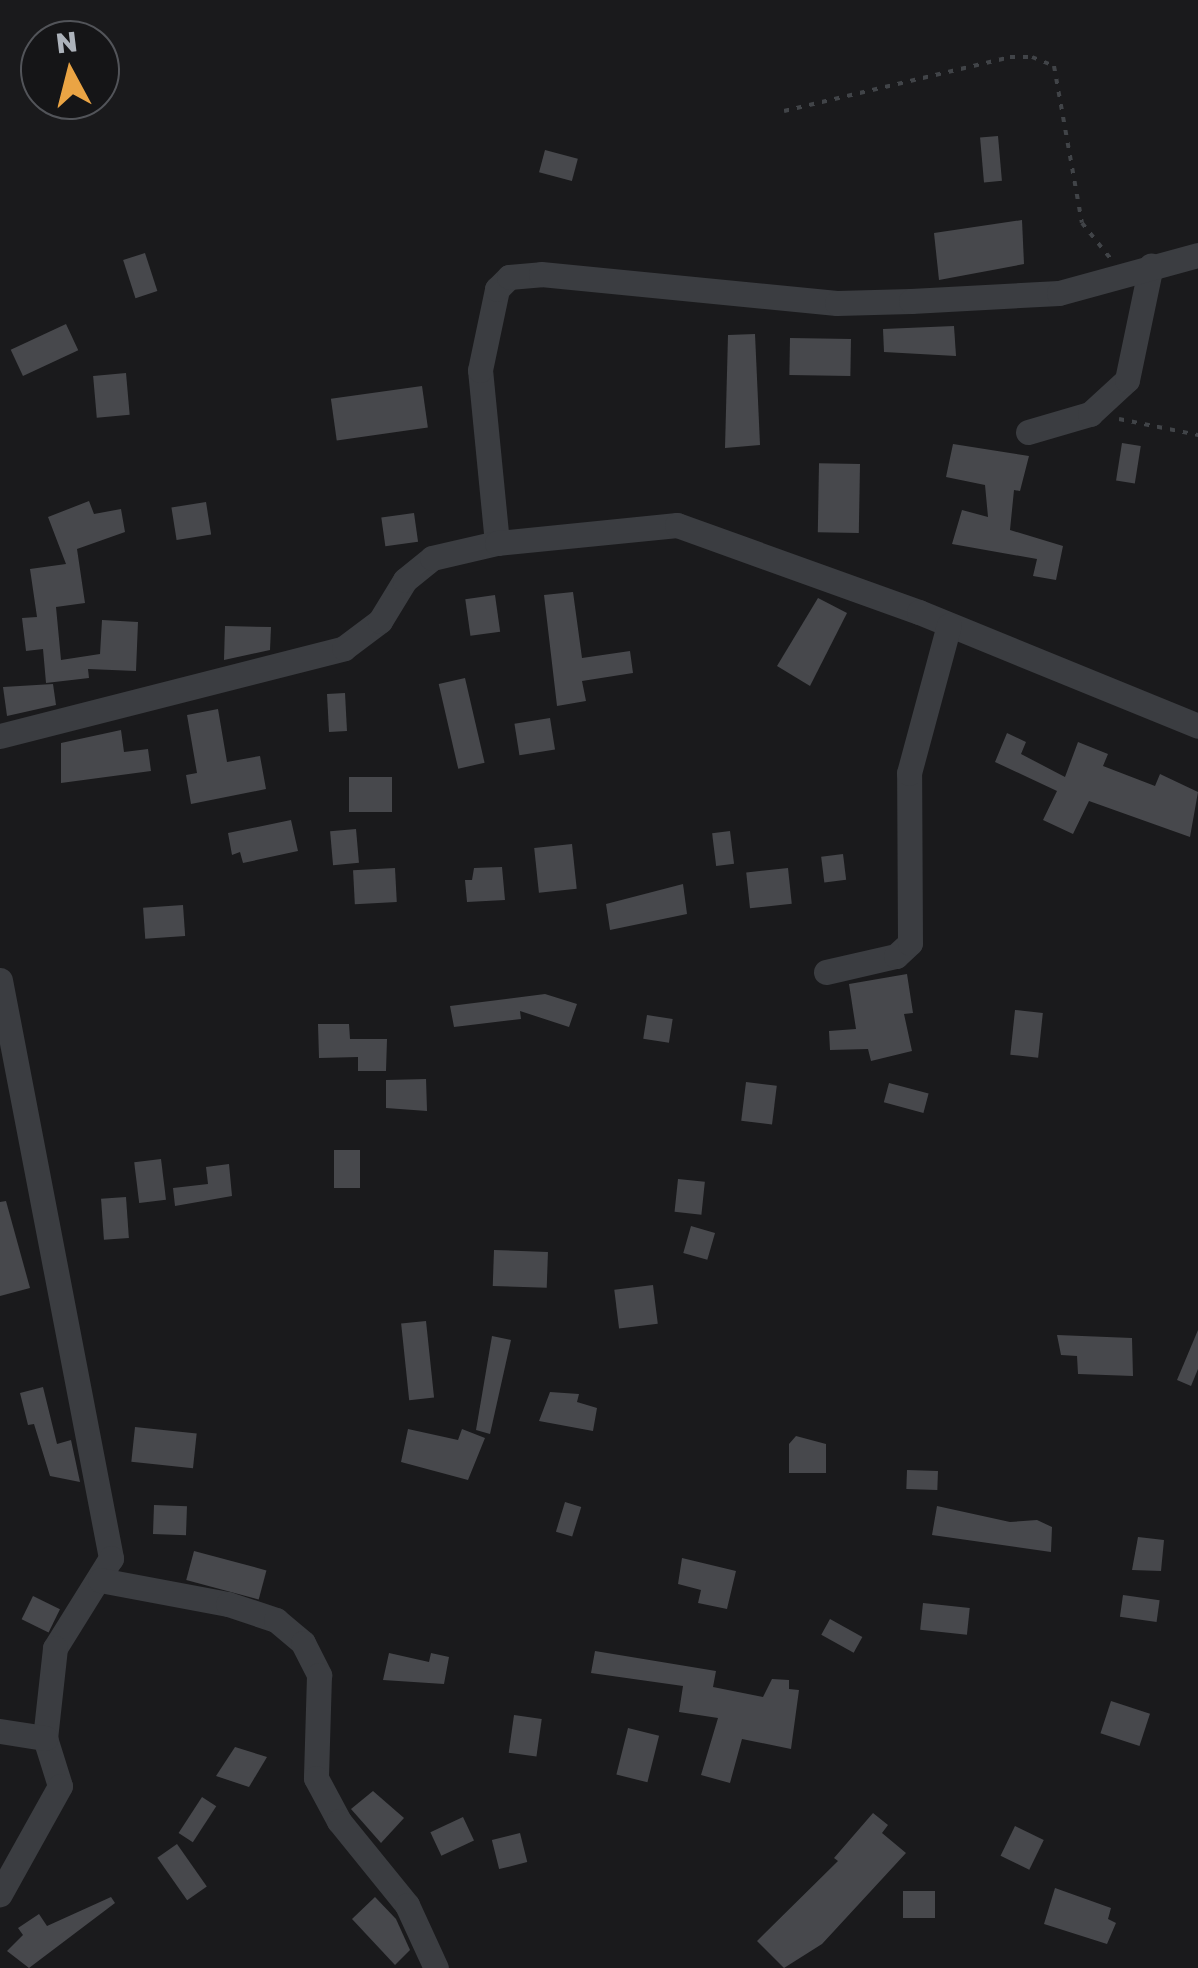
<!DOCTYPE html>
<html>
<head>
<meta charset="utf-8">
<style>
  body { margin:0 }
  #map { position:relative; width:1198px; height:1968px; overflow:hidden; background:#1a1a1c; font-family:"Golos Text",sans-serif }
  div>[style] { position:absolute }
  .building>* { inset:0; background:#47484c; transform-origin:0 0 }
  .path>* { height:4px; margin-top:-2px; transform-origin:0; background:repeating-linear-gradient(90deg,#414448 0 5px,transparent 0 13px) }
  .minor>* { height:25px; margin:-12.5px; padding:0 12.5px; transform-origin:12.5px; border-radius:12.5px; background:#3b3d41 }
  span { translate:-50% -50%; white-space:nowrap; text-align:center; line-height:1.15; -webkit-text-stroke:8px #151517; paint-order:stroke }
  .north { position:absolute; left:20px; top:20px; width:100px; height:100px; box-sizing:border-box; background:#151517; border:2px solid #525459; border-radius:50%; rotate:353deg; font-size:28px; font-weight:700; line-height:40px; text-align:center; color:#adb3bb }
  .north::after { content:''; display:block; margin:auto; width:35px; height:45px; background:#eaa444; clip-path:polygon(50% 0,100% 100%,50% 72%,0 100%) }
</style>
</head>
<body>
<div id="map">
  <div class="building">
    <div style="left:998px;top:136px;width:45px;height:18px;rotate:85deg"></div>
    <div style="left:545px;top:150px;width:34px;height:23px;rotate:15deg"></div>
    <div style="clip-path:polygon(1022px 220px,1024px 264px,939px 280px,934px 233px)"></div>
    <div style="left:145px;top:253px;width:40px;height:23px;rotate:72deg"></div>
    <div style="left:66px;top:324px;width:29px;height:61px;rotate:65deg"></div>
    <div style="clip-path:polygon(954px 326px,956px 356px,884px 352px,883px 329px)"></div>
    <div style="clip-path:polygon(755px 334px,760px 445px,725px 448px,728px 335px)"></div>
    <div style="left:790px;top:338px;width:61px;height:37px;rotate:1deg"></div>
    <div style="left:126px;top:373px;width:42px;height:33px;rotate:85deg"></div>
    <div style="left:422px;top:386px;width:42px;height:92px;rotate:82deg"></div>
    <div style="left:1122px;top:443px;width:19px;height:38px;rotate:9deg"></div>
    <div style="clip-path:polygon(953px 444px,1029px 456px,1020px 491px,1014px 490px,1010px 530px,1063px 546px,1056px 580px,1033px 576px,1037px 559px,952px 544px,962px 510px,988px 517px,985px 485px,946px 477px)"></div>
    <div style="left:860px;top:464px;width:69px;height:41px;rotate:91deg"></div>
    <div style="clip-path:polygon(89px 501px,94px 514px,121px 509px,125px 532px,77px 549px,85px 603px,56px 607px,61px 660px,100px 654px,102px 620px,138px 622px,136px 671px,88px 669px,89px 678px,46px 683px,43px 649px,26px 651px,22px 618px,37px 617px,30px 569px,66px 564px,48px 517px)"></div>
    <div style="left:206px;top:502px;width:33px;height:35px;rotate:81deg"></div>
    <div style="left:414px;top:513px;width:29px;height:33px;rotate:82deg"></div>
    <div style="clip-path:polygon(573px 592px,582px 658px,630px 651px,633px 673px,582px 681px,586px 701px,557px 706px,544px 595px)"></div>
    <div style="left:495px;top:595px;width:37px;height:30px;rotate:82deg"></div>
    <div style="clip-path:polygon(818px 598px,847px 613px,810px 686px,777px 666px)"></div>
    <div style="clip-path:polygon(225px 626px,271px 627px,270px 650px,224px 660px)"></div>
    <div style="left:465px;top:678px;width:87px;height:27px;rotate:77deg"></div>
    <div style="clip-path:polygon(53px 684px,56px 705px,7px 716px,3px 687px)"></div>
    <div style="left:345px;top:693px;width:38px;height:18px;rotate:87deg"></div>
    <div style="clip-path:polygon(218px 709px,227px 762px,260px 756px,266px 789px,191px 804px,186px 775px,197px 773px,187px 715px)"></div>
    <div style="left:550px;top:718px;width:32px;height:36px;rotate:81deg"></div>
    <div style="clip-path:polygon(121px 730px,124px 752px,148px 749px,151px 771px,61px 783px,61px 743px)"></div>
    <div style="clip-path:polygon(1007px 733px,1026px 742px,1021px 754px,1065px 777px,1078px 742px,1108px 754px,1103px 766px,1155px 786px,1160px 774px,1198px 792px,1190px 837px,1089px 801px,1073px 834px,1043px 820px,1057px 791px,995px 762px)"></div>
    <div style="left:349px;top:777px;width:43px;height:35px"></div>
    <div style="clip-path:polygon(291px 820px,298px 851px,243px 863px,240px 852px,232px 855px,228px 833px)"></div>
    <div style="left:356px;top:829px;width:34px;height:26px;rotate:85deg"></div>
    <div style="left:730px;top:831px;width:33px;height:18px;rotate:83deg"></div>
    <div style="left:572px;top:844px;width:45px;height:38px;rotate:84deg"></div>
    <div style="left:843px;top:854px;width:26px;height:22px;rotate:83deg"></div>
    <div style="clip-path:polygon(502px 867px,505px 900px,467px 902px,465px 880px,472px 880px,474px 868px)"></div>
    <div style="left:395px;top:868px;width:34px;height:42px;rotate:87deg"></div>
    <div style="left:788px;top:868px;width:36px;height:42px;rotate:84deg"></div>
    <div style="clip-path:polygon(683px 884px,687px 914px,610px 930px,606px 904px)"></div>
    <div style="left:183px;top:905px;width:31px;height:40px;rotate:86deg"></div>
    <div style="clip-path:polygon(907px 974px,913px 1013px,904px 1014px,912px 1051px,871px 1061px,868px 1049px,830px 1050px,829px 1031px,856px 1029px,849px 984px)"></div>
    <div style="clip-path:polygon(545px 994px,577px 1004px,569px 1027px,520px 1011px,521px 1019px,454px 1027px,450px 1006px)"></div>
    <div style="left:1015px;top:1010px;width:28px;height:45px;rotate:6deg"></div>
    <div style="left:647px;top:1015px;width:26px;height:24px;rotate:9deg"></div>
    <div style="clip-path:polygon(318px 1024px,349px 1024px,350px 1039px,387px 1039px,386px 1071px,358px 1071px,358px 1057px,319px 1058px)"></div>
    <div style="clip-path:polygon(426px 1079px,427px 1111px,386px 1108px,386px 1080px)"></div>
    <div style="left:746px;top:1082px;width:31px;height:39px;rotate:7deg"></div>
    <div style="left:889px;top:1083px;width:41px;height:20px;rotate:15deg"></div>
    <div style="left:334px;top:1150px;width:26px;height:38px"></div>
    <div style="left:161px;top:1159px;width:41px;height:27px;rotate:83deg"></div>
    <div style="clip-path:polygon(229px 1164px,232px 1196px,175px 1206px,173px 1188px,208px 1184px,206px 1167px)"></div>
    <div style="left:678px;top:1179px;width:27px;height:33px;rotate:6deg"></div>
    <div style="left:126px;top:1197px;width:41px;height:25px;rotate:86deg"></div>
    <div style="clip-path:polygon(6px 1201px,30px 1288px,0 1296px,0 1202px)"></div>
    <div style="left:691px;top:1226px;width:25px;height:28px;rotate:16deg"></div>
    <div style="left:494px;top:1250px;width:54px;height:36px;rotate:2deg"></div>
    <div style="left:653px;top:1285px;width:39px;height:39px;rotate:83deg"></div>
    <div style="left:426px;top:1321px;width:77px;height:25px;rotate:84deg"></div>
    <div style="clip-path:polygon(1198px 1330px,1198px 1369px,1191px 1386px,1177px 1380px)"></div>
    <div style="clip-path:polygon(1057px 1335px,1132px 1338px,1133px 1376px,1078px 1374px,1077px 1356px,1061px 1355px)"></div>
    <div style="clip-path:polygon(492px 1336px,511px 1340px,490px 1434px,476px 1430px)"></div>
    <div style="clip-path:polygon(43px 1387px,57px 1444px,71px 1440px,80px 1482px,50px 1476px,34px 1424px,28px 1425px,20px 1393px)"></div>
    <div style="clip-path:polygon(550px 1392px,579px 1394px,577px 1402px,597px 1408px,593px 1431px,539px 1421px)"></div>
    <div style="left:135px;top:1427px;width:62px;height:35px;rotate:6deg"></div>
    <div style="clip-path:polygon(408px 1429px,458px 1440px,462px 1429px,485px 1438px,468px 1480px,401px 1462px)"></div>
    <div style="clip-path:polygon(796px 1436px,826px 1444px,826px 1473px,789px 1473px,789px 1444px)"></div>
    <div style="left:907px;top:1470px;width:31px;height:19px;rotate:2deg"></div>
    <div style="left:565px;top:1502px;width:17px;height:31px;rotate:17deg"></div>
    <div style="left:154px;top:1505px;width:33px;height:29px;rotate:2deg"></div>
    <div style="clip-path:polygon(937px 1506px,1010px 1522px,1037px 1520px,1052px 1527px,1051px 1552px,932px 1535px)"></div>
    <div style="clip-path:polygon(1138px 1537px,1164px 1540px,1161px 1571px,1132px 1570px)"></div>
    <div style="left:194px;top:1551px;width:75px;height:30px;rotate:15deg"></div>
    <div style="clip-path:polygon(682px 1558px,736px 1571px,727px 1609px,698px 1603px,701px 1590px,678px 1584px)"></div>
    <div style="left:1123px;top:1595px;width:37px;height:22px;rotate:8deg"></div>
    <div style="left:33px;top:1596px;width:30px;height:26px;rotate:26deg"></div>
    <div style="left:923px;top:1603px;width:47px;height:27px;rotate:6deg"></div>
    <div style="left:830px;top:1619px;width:37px;height:18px;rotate:29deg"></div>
    <div style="clip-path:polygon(595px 1651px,716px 1671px,713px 1687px,763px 1697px,772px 1679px,789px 1680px,789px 1689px,799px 1690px,791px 1749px,742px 1739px,730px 1783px,701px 1775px,718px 1718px,679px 1712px,683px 1686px,591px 1673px)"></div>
    <div style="clip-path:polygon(389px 1653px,429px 1662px,431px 1653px,449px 1657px,444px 1684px,383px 1680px)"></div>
    <div style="left:1111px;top:1701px;width:41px;height:34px;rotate:18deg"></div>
    <div style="left:514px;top:1715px;width:28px;height:38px;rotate:8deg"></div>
    <div style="left:628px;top:1728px;width:32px;height:48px;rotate:14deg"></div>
    <div style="clip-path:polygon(235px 1747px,267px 1757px,249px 1787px,216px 1776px)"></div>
    <div style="clip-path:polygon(373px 1791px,404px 1818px,381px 1843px,351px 1809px)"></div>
    <div style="left:202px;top:1797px;width:17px;height:43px;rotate:33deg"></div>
    <div style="clip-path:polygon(873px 1813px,888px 1825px,882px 1833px,906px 1853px,822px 1944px,784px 1968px,757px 1941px,838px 1861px,834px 1858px)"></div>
    <div style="left:463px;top:1817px;width:26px;height:36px;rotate:65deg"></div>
    <div style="left:1015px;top:1826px;width:32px;height:33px;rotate:26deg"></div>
    <div style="left:520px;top:1833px;width:30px;height:29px;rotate:76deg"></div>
    <div style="left:177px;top:1844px;width:52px;height:24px;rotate:55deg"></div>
    <div style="clip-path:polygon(1055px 1888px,1111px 1908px,1108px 1919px,1116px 1923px,1107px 1944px,1044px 1924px)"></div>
    <div style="left:903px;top:1891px;width:32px;height:27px"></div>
    <div style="clip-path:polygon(111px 1897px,115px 1903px,29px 1968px,7px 1951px,23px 1935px,18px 1928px,39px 1914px,47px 1926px)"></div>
    <div style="clip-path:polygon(375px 1897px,396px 1919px,410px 1950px,395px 1965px,352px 1919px)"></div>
  </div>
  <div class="path">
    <div style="left:784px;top:111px;width:232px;rotate:-13.4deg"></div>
    <div style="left:1010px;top:57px;width:22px"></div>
    <div style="left:1032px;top:57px;width:24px;rotate:22deg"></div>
    <div style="left:1054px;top:66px;width:159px;rotate:79.9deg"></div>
    <div style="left:1082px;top:223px;width:45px;rotate:51.3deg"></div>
    <div style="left:1119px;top:419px;width:81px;rotate:11.4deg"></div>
  </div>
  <div class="minor">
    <div style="left:1028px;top:432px;width:65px;rotate:-16.2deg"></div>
    <div style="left:1090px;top:414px;width:50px;rotate:-42.6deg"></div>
    <div style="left:1127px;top:380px;width:117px;rotate:-78.2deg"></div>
    <div style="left:497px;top:543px;width:174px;rotate:-95.6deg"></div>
    <div style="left:480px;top:370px;width:83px;rotate:-78.1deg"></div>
    <div style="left:497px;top:289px;width:17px;rotate:-45deg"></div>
    <div style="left:509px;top:277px;width:32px;rotate:-5deg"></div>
    <div style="left:541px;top:274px;width:297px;rotate:5.6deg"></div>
    <div style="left:837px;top:303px;width:74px;rotate:-1.5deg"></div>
    <div style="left:911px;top:301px;width:148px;rotate:-3.1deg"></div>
    <div style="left:1059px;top:293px;width:144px;rotate:-15.3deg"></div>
    <div style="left:0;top:736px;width:355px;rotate:-14.3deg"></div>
    <div style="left:344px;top:648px;width:45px;rotate:-36.9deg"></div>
    <div style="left:380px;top:621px;width:48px;rotate:-58.6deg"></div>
    <div style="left:405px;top:580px;width:35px;rotate:-39deg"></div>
    <div style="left:432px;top:558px;width:67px;rotate:-13deg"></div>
    <div style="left:497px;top:543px;width:181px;rotate:-5.7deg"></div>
    <div style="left:677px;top:525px;width:257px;rotate:19.8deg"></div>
    <div style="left:919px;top:612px;width:301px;rotate:22.2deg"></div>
    <div style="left:826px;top:972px;width:72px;rotate:-12.9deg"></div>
    <div style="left:896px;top:956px;width:19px;rotate:-43deg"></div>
    <div style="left:910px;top:943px;width:170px;rotate:-90.3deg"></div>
    <div style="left:909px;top:773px;width:153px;rotate:-74.9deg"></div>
    <div style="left:0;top:980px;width:589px;rotate:79.13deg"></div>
    <div style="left:111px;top:1558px;width:106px;rotate:121.9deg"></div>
    <div style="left:55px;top:1648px;width:91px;rotate:96.3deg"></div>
    <div style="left:45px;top:1738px;width:50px;rotate:72.6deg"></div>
    <div style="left:60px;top:1786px;width:124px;rotate:119.1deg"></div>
    <div style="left:100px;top:1580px;width:130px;rotate:10.6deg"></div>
    <div style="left:228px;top:1604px;width:51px;rotate:18.4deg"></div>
    <div style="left:276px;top:1620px;width:35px;rotate:40deg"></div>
    <div style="left:303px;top:1643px;width:36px;rotate:63deg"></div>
    <div style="left:319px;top:1675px;width:103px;rotate:91.7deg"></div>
    <div style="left:316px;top:1778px;width:49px;rotate:61.9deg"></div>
    <div style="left:339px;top:1821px;width:108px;rotate:51deg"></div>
    <div style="left:407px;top:1905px;width:69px;rotate:65.3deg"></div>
    <div style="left:0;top:1731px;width:46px;rotate:8.8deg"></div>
  </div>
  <div class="north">N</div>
</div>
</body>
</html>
